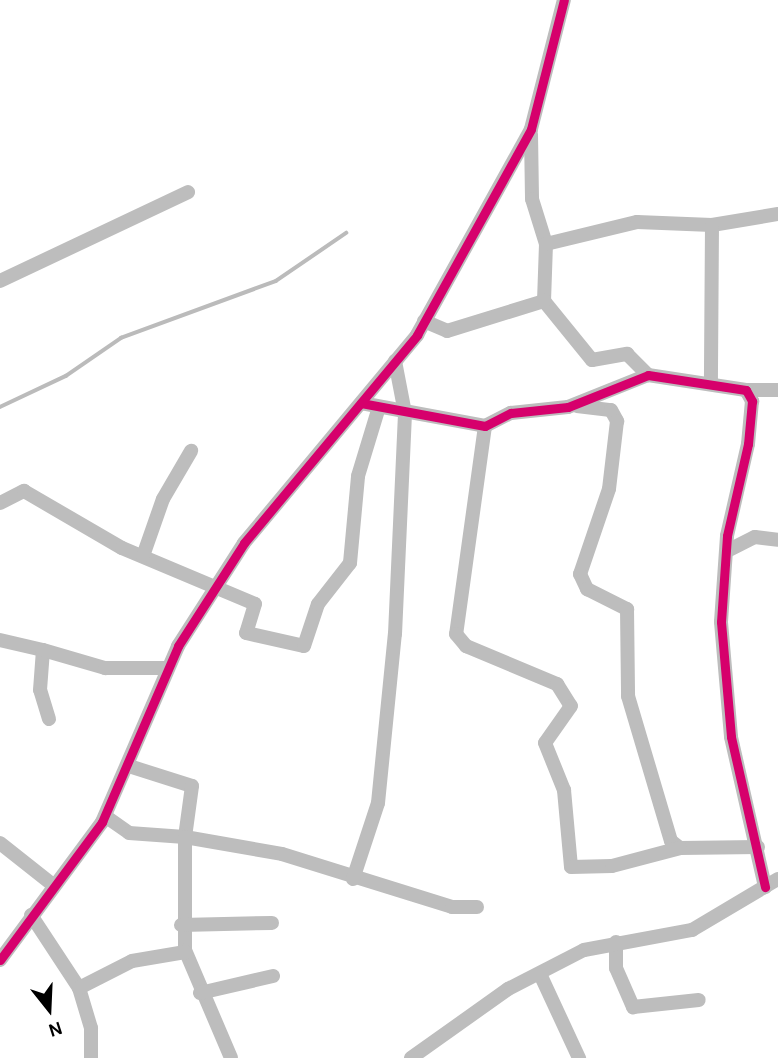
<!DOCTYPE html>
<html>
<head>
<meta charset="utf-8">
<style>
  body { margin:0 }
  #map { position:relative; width:778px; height:1058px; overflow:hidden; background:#fff; font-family:Karla,sans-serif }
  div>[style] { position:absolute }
  .stream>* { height:3.5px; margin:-1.75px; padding:0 1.75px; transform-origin:1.75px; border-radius:1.75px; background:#bbb }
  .minor>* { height:14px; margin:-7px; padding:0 7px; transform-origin:7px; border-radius:7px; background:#bdbdbd }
  .cycleway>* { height:9px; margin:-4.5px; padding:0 4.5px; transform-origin:4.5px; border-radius:4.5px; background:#d6006c }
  span { translate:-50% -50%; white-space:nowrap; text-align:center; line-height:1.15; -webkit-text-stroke:5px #fff; paint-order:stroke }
  .north { position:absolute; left:14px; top:974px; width:70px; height:70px; -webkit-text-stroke:5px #fff; paint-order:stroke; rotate:162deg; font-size:19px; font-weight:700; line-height:28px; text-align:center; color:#000 }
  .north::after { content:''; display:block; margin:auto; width:24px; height:32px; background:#000; clip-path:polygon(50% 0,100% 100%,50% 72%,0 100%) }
</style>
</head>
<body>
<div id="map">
  <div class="stream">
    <div style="left:0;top:407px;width:73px;rotate:-25.2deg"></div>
    <div style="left:66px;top:376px;width:67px;rotate:-34.6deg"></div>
    <div style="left:121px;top:338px;width:165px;rotate:-20.2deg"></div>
    <div style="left:276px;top:281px;width:85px;rotate:-34.4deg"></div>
  </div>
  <div class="minor">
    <div style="left:531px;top:134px;width:65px;rotate:89.1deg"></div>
    <div style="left:532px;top:199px;width:47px;rotate:72.7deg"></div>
    <div style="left:546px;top:244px;width:57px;rotate:92deg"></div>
    <div style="left:544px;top:301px;width:76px;rotate:50.9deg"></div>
    <div style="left:592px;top:360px;width:36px;rotate:-10deg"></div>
    <div style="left:627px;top:354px;width:30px;rotate:45deg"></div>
    <div style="left:712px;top:225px;width:67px;rotate:-9.5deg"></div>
    <div style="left:546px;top:244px;width:94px;rotate:-13.6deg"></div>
    <div style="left:637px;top:222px;width:75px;rotate:2.3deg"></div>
    <div style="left:712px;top:225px;width:156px;rotate:90.4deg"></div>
    <div style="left:0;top:281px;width:208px;rotate:-25.3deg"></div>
    <div style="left:424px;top:321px;width:25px;rotate:23deg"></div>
    <div style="left:447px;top:331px;width:102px;rotate:-17.2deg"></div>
    <div style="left:746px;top:390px;width:32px"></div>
    <div style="left:361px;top:403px;width:126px;rotate:10.5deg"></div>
    <div style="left:485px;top:426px;width:29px;rotate:-27deg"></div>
    <div style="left:511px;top:413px;width:57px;rotate:-6deg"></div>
    <div style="left:568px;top:407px;width:86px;rotate:-21.8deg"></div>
    <div style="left:648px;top:375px;width:99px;rotate:8.7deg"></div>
    <div style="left:746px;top:390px;width:13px;rotate:61deg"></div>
    <div style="left:752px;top:401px;width:43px;rotate:95.3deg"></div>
    <div style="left:748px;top:444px;width:94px;rotate:102.9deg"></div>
    <div style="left:727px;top:536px;width:86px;rotate:94deg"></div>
    <div style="left:721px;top:622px;width:115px;rotate:85deg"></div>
    <div style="left:731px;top:737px;width:154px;rotate:77.2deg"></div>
    <div style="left:577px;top:406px;width:34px;rotate:7deg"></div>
    <div style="left:611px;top:410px;width:13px;rotate:61deg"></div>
    <div style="left:617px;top:421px;width:68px;rotate:96.7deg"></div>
    <div style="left:609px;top:489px;width:90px;rotate:108.8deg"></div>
    <div style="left:580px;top:574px;width:17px;rotate:65deg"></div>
    <div style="left:587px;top:589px;width:45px;rotate:26.6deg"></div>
    <div style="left:627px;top:609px;width:87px;rotate:89.3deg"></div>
    <div style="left:628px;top:696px;width:151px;rotate:73.5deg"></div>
    <div style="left:671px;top:841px;width:11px;rotate:38deg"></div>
    <div style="left:680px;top:848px;width:78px;rotate:-0.7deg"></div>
    <div style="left:485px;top:426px;width:210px;rotate:97.9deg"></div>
    <div style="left:456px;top:634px;width:16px;rotate:50deg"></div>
    <div style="left:466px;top:646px;width:99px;rotate:22.7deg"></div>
    <div style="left:557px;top:684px;width:26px;rotate:58deg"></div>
    <div style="left:571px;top:706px;width:45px;rotate:125.1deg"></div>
    <div style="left:545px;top:743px;width:51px;rotate:68deg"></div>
    <div style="left:564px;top:790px;width:77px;rotate:84.8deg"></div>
    <div style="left:571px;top:867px;width:41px;rotate:-1.4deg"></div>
    <div style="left:612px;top:866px;width:70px;rotate:-14.8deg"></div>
    <div style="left:0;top:503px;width:27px;rotate:-27deg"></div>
    <div style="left:24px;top:491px;width:113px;rotate:30.2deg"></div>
    <div style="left:122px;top:548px;width:144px;rotate:22.8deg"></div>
    <div style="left:255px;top:604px;width:30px;rotate:107deg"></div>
    <div style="left:246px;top:633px;width:59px;rotate:12.6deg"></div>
    <div style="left:304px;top:646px;width:44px;rotate:-71.6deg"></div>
    <div style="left:318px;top:604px;width:52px;rotate:-52deg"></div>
    <div style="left:350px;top:563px;width:87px;rotate:-84.7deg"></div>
    <div style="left:358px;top:476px;width:69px;rotate:-73.1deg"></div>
    <div style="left:727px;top:551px;width:31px;rotate:-27deg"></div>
    <div style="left:755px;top:537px;width:23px;rotate:7deg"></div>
    <div style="left:143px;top:556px;width:60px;rotate:-70.7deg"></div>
    <div style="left:163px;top:499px;width:56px;rotate:-59.7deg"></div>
    <div style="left:0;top:640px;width:44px;rotate:13.1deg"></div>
    <div style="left:49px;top:719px;width:30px;rotate:-107deg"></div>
    <div style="left:40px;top:690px;width:40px;rotate:-85.7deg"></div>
    <div style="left:43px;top:650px;width:65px;rotate:16.2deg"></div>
    <div style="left:105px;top:668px;width:63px"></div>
    <div style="left:129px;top:766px;width:66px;rotate:17.6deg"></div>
    <div style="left:192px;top:786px;width:51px;rotate:97.8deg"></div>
    <div style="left:185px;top:837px;width:98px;rotate:9.9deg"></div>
    <div style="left:282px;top:854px;width:178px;rotate:17.3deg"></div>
    <div style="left:452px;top:907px;width:25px"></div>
    <div style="left:105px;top:816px;width:29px;rotate:35deg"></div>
    <div style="left:129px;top:833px;width:56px;rotate:4.1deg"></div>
    <div style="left:185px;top:837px;width:113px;rotate:90deg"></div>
    <div style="left:185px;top:950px;width:117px;rotate:66.9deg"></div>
    <div style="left:0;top:843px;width:66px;rotate:38.3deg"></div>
    <div style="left:353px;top:879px;width:80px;rotate:-71.8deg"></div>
    <div style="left:378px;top:803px;width:170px;rotate:-84.3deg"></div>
    <div style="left:395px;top:634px;width:221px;rotate:-87.4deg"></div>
    <div style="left:405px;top:413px;width:53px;rotate:-100.9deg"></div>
    <div style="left:31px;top:915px;width:87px;rotate:56.7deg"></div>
    <div style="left:79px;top:988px;width:42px;rotate:73.3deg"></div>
    <div style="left:91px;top:1028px;width:30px;rotate:90deg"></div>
    <div style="left:181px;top:925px;width:91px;rotate:-1.3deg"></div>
    <div style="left:616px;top:942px;width:26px;rotate:90deg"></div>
    <div style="left:616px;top:968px;width:43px;rotate:66.4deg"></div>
    <div style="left:633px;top:1007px;width:66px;rotate:-6.1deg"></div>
    <div style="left:0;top:960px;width:172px;rotate:-53.5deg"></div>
    <div style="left:102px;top:822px;width:192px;rotate:-66.6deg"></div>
    <div style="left:178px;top:646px;width:122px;rotate:-57.3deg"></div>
    <div style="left:244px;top:543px;width:271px;rotate:-50.2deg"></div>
    <div style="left:417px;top:335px;width:235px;rotate:-61deg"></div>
    <div style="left:531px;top:129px;width:133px;rotate:-75.7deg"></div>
    <div style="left:540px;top:974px;width:93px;rotate:65.1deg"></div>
    <div style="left:79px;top:988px;width:59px;rotate:-27deg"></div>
    <div style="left:132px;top:961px;width:54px;rotate:-9.6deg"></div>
    <div style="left:200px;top:993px;width:75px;rotate:-13.1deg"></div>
    <div style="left:411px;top:1058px;width:119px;rotate:-35.4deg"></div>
    <div style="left:508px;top:989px;width:85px;rotate:-27.2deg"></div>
    <div style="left:584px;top:950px;width:110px;rotate:-10.5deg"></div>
    <div style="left:692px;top:930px;width:100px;rotate:-30.7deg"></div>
  </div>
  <div class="cycleway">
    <div style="left:361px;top:403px;width:126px;rotate:10.5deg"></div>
    <div style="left:485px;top:426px;width:29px;rotate:-27deg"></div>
    <div style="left:511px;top:413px;width:57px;rotate:-6deg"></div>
    <div style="left:568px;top:407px;width:86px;rotate:-21.8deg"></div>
    <div style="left:648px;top:375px;width:99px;rotate:8.7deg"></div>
    <div style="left:746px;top:390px;width:13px;rotate:61deg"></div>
    <div style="left:752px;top:401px;width:43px;rotate:95.3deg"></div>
    <div style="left:748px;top:444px;width:94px;rotate:102.9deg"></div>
    <div style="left:727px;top:536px;width:86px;rotate:94deg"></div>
    <div style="left:721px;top:622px;width:115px;rotate:85deg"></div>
    <div style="left:731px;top:737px;width:154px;rotate:77.2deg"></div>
    <div style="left:0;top:960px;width:172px;rotate:-53.5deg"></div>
    <div style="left:102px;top:822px;width:192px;rotate:-66.6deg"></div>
    <div style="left:178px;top:646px;width:122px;rotate:-57.3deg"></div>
    <div style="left:244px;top:543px;width:271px;rotate:-50.2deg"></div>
    <div style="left:417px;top:335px;width:235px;rotate:-61deg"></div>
    <div style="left:531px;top:129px;width:133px;rotate:-75.7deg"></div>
  </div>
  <div class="north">N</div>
</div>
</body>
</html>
